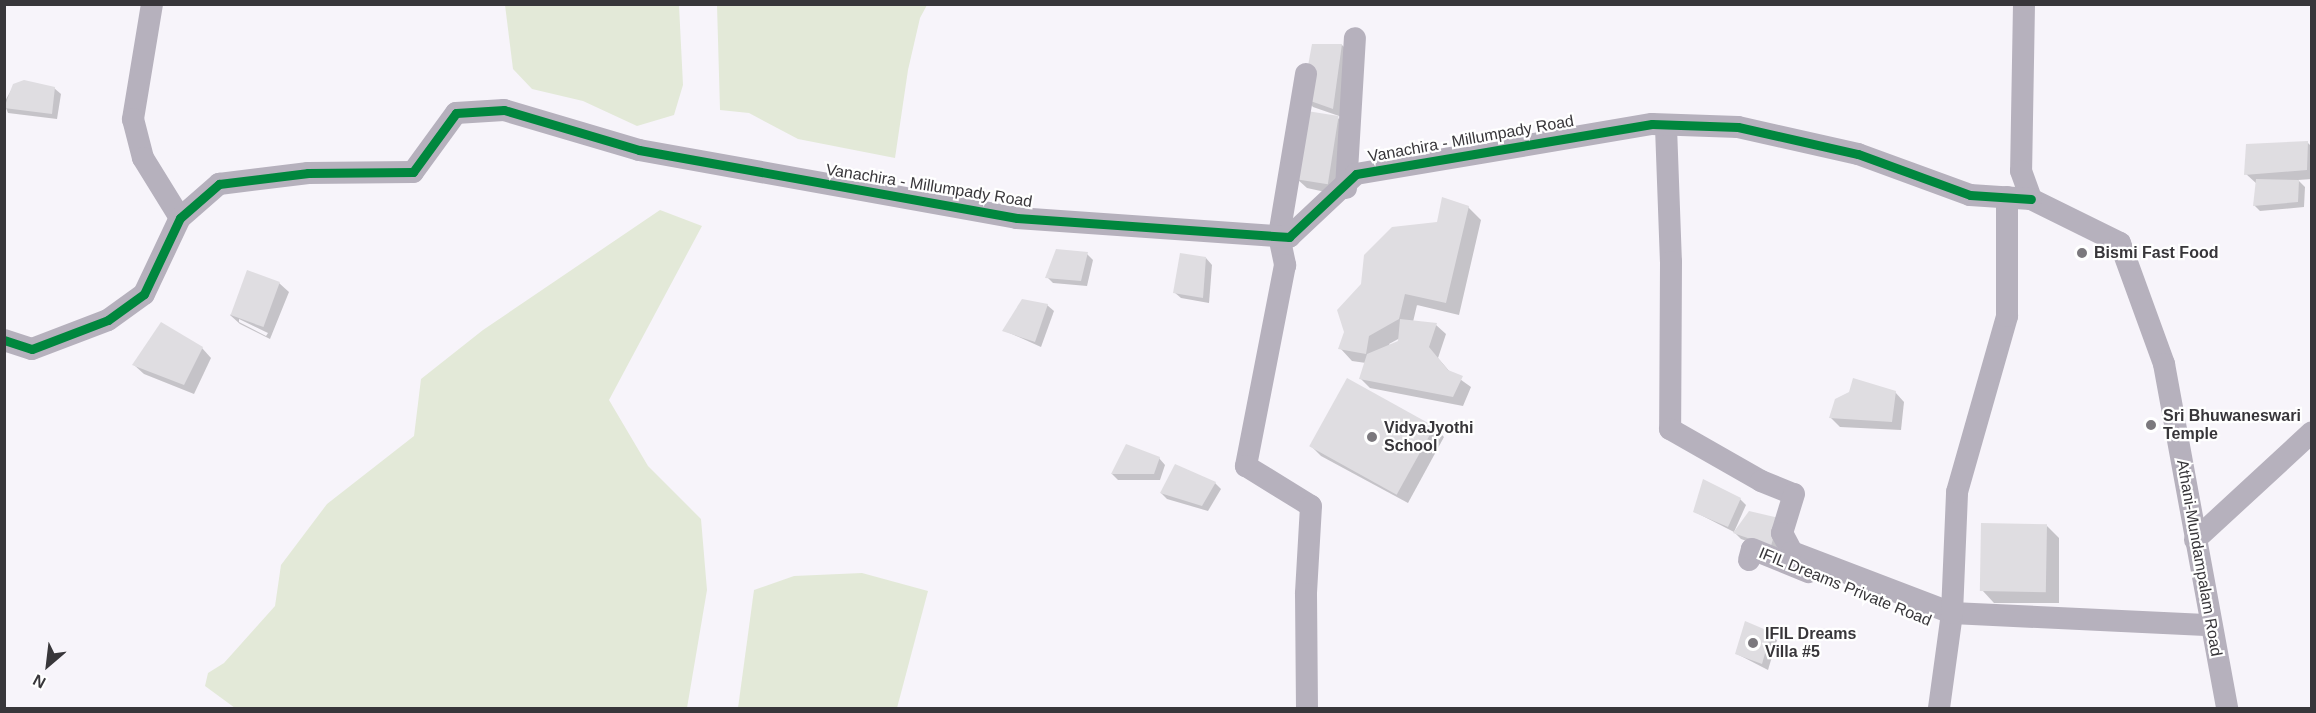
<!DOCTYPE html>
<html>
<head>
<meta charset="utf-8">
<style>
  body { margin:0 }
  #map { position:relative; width:2316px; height:713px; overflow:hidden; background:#f7f4fa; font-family:Helvetica,sans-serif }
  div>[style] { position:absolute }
  .green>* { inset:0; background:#e3e9d8 }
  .shadow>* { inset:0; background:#0003 }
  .building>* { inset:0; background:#dfdde1; transform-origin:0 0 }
  .minor>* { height:22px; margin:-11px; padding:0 11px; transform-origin:11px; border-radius:11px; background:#b6b1bd }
  .cycleway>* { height:9px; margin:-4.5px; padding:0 4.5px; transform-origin:4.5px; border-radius:4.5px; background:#00873e }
  .dots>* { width:16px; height:16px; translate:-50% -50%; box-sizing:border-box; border:3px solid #fff; border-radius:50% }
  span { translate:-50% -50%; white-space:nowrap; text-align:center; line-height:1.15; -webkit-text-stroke:4.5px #fff; paint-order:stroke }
  .street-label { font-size:16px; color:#38363a }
  .poi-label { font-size:16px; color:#38363a; font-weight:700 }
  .left { translate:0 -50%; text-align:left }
  .frame { position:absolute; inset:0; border:6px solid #38363a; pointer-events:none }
  .north { position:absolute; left:18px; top:635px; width:60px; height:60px; -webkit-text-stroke:4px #fff; paint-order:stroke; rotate:208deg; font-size:16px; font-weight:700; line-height:24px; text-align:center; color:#38363a }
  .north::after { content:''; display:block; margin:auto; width:21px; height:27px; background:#38363a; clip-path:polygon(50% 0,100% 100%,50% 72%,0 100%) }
</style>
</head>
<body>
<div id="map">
  <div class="green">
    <div style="clip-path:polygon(505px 5px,679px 5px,683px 85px,674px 115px,637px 126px,583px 101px,532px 89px,513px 69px)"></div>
    <div style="clip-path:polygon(717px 5px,927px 5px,920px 18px,908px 70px,895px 158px,798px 139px,749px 113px,720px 110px)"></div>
    <div style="clip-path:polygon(660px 210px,702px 226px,609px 400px,648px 466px,701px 519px,707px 590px,687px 708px,235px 708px,205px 686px,208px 673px,224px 663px,275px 606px,281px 565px,327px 504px,414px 436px,421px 379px,483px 330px)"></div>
    <div style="clip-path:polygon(862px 573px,928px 591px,897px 708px,738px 708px,754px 590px,794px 576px)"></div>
  </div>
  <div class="shadow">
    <div style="clip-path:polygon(1313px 45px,1342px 45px,1351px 54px,1342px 117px,1313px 107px,1304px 97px)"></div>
    <div style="clip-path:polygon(14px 85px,54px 88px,61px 94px,57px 119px,8px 113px,4px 103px)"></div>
    <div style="clip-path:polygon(1336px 116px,1347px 127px,1339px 195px,1307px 188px,1297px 179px)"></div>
    <div style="clip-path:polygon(2307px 142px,2312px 147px,2312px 179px,2298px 180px,2305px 187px,2304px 207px,2260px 211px,2254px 205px,2257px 184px,2246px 174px)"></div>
    <div style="clip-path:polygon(evenodd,1468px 207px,1481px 220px,1459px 315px,1417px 305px,1413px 322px,1436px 325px,1446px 334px,1438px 358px,1450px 372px,1471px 387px,1463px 406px,1370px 388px,1361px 379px,1366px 363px,1352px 361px,1340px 348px,1438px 223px,1468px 207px,1400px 338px,1399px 342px,1390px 346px,1389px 344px,1400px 338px)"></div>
    <div style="clip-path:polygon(1087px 254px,1093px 260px,1087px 286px,1053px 283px,1047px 277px)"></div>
    <div style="clip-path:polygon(1206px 258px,1212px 265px,1209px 303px,1181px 298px,1174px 292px)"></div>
    <div style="clip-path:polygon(evenodd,279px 283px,289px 292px,270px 339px,240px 324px,230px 315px,279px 283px,239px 319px,268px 333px,266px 336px,239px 322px,239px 319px)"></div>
    <div style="clip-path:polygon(1047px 305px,1054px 311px,1041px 347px,1003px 330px)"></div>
    <div style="clip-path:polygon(202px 348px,211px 358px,194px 394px,144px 374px,134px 365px)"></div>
    <div style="clip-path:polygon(1348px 380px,1434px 427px,1444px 437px,1408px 503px,1321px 456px,1312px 447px)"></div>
    <div style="clip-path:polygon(1895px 392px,1904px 402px,1901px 430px,1840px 427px,1830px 417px)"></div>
    <div style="clip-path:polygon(1126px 446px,1159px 458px,1165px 465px,1160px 480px,1118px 480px,1112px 474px)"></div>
    <div style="clip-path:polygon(1215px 483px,1221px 489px,1208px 511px,1167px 499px,1161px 493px)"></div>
    <div style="clip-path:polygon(1740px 499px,1746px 505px,1734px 532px,1695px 512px)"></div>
    <div style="clip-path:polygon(1778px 519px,1777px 552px,1741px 539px,1735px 533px)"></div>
    <div style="clip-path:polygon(2047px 526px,2059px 538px,2059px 603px,1994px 603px,1982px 590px)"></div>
    <div style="clip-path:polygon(1746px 623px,1777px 640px,1768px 670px,1737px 654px)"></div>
  </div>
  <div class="building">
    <div style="clip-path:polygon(1312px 44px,1342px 44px,1333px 109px,1302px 98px)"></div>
    <div style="clip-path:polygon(24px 80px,55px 87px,52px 114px,4px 108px,13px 84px)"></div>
    <div style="left:1307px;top:111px;width:32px;height:69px;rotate:9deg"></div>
    <div style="clip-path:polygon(2308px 141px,2307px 170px,2244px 175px,2246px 144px)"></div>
    <div style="clip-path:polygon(2256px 179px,2299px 180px,2298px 202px,2253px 206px)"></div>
    <div style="clip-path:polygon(1442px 197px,1469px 206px,1446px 303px,1405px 294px,1399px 319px,1369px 336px,1366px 354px,1338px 349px,1344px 332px,1337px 310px,1361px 284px,1364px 255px,1392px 227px,1437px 222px)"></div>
    <div style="clip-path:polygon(1056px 249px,1088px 252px,1081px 281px,1045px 278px)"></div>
    <div style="clip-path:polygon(1180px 253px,1206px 257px,1203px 298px,1173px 293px)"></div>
    <div style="left:247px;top:270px;width:35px;height:48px;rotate:20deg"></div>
    <div style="clip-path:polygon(1022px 299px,1048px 304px,1035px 342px,1002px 331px)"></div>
    <div style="clip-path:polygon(1400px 319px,1437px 323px,1429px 347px,1448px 370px,1463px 376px,1453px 397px,1359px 379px,1367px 354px,1398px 341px)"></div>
    <div style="clip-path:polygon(161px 322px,203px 347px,184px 385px,132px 365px)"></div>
    <div style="left:1347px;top:378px;width:100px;height:78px;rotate:29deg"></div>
    <div style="clip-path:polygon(1853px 378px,1896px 391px,1892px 422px,1829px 418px,1835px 399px,1849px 392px)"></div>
    <div style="clip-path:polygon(1126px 444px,1160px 457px,1154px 474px,1111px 474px)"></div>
    <div style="clip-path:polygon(1175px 464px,1216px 482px,1202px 506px,1160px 493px)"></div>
    <div style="clip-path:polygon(1703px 479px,1741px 498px,1728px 527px,1693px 512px)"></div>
    <div style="clip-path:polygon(1749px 511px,1779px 518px,1771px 546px,1733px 533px)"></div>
    <div style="left:1981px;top:523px;width:66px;height:68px;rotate:1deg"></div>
    <div style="clip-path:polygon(1745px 621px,1771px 632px,1762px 664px,1735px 654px)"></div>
  </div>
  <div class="minor">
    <div style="left:152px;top:4px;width:117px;rotate:99.4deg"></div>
    <div style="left:133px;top:119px;width:40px;rotate:75.6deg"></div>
    <div style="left:143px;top:158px;width:70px;rotate:58.3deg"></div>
    <div style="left:2024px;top:4px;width:167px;rotate:91deg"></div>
    <div style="left:2021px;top:171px;width:30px;rotate:70deg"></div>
    <div style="left:2031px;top:199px;width:99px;rotate:26.3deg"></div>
    <div style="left:2120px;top:243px;width:129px;rotate:70deg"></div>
    <div style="left:2164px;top:364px;width:350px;rotate:79.6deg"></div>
    <div style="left:1306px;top:74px;width:164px;rotate:99.5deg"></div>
    <div style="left:1279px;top:236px;width:30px;rotate:78deg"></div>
    <div style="left:1285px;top:265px;width:205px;rotate:101deg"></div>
    <div style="left:1246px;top:466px;width:76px;rotate:31.6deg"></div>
    <div style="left:1311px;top:506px;width:88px;rotate:93.3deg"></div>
    <div style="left:1306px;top:594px;width:114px;rotate:89.5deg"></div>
    <div style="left:1666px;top:127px;width:135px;rotate:87.9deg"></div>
    <div style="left:1671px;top:262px;width:167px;rotate:90.3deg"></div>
    <div style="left:1670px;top:429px;width:105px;rotate:29.7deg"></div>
    <div style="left:1761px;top:481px;width:35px;rotate:22deg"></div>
    <div style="left:1794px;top:494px;width:41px;rotate:107.1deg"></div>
    <div style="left:1782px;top:533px;width:21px;rotate:62deg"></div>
    <div style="left:1792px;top:552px;width:171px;rotate:20.9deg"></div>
    <div style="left:1952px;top:613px;width:259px;rotate:2.7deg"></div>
    <div style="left:1346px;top:188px;width:150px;rotate:-86.6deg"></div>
    <div style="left:4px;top:340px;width:29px;rotate:18deg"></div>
    <div style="left:32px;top:349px;width:81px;rotate:-20.9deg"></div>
    <div style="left:108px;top:320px;width:44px;rotate:-35.8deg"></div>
    <div style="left:144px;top:294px;width:84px;rotate:-64.7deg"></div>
    <div style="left:180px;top:218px;width:52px;rotate:-41.1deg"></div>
    <div style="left:219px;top:184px;width:90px;rotate:-7deg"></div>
    <div style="left:308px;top:173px;width:105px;rotate:-0.5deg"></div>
    <div style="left:413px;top:172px;width:73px;rotate:-53.9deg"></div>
    <div style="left:456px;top:113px;width:48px;rotate:-3.6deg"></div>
    <div style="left:504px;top:110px;width:141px;rotate:16.5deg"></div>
    <div style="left:639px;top:150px;width:384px;rotate:10.2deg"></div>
    <div style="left:1017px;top:218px;width:273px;rotate:4deg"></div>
    <div style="left:1289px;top:237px;width:92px;rotate:-43.2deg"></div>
    <div style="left:1356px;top:174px;width:300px;rotate:-9.6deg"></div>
    <div style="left:1652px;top:124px;width:86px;rotate:2deg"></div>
    <div style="left:1738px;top:127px;width:123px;rotate:12.7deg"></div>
    <div style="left:1858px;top:154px;width:119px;rotate:20.1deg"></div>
    <div style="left:1970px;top:195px;width:61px;rotate:3.8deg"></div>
    <div style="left:2195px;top:540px;width:159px;rotate:-42.7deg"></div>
    <div style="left:1749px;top:560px;width:11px;rotate:-75deg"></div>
    <div style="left:1752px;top:549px;width:61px;rotate:22.3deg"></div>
    <div style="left:1939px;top:708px;width:96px;rotate:-82.2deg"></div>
    <div style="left:1952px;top:613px;width:121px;rotate:-87.6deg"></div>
    <div style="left:1957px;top:492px;width:183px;rotate:-74.1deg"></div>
    <div style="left:2007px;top:316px;width:119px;rotate:-90deg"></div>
  </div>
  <div class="cycleway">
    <div style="left:4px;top:340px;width:29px;rotate:18deg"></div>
    <div style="left:32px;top:349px;width:81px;rotate:-20.9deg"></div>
    <div style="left:108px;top:320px;width:44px;rotate:-35.8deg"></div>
    <div style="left:144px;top:294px;width:84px;rotate:-64.7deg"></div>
    <div style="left:180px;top:218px;width:52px;rotate:-41.1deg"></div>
    <div style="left:219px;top:184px;width:90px;rotate:-7deg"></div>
    <div style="left:308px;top:173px;width:105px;rotate:-0.5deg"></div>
    <div style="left:413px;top:172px;width:73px;rotate:-53.9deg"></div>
    <div style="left:456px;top:113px;width:48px;rotate:-3.6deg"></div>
    <div style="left:504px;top:110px;width:141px;rotate:16.5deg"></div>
    <div style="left:639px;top:150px;width:384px;rotate:10.2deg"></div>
    <div style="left:1017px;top:218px;width:273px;rotate:4deg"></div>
    <div style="left:1289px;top:237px;width:92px;rotate:-43.2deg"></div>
    <div style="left:1356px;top:174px;width:300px;rotate:-9.6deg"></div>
    <div style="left:1652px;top:124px;width:86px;rotate:2deg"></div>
    <div style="left:1738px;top:127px;width:123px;rotate:12.7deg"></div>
    <div style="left:1858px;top:154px;width:119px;rotate:20.1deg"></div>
    <div style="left:1970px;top:195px;width:61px;rotate:3.8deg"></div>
  </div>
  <div class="dots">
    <div style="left:2082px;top:253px;background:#7b787d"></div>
    <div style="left:2151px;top:425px;background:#7b787d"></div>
    <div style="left:1372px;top:437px;background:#7b787d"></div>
    <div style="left:1753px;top:643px;background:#7b787d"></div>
  </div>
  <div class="street-label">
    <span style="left:1471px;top:139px;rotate:-10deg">Vanachira - Millumpady Road</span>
    <span style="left:929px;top:186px;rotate:9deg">Vanachira - Millumpady Road</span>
    <span style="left:2199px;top:558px;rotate:80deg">Athani-Mundampalam Road</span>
    <span style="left:1845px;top:587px;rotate:22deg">IFIL Dreams Private Road</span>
  </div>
  <div class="poi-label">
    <span class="left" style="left:2094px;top:253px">Bismi Fast Food</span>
    <span class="left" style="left:2163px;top:425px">Sri Bhuwaneswari<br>Temple</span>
    <span class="left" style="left:1384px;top:437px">VidyaJyothi<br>School</span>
    <span class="left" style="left:1765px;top:643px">IFIL Dreams<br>Villa #5</span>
  </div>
  <div class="frame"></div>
  <div class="north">N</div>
</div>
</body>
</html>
